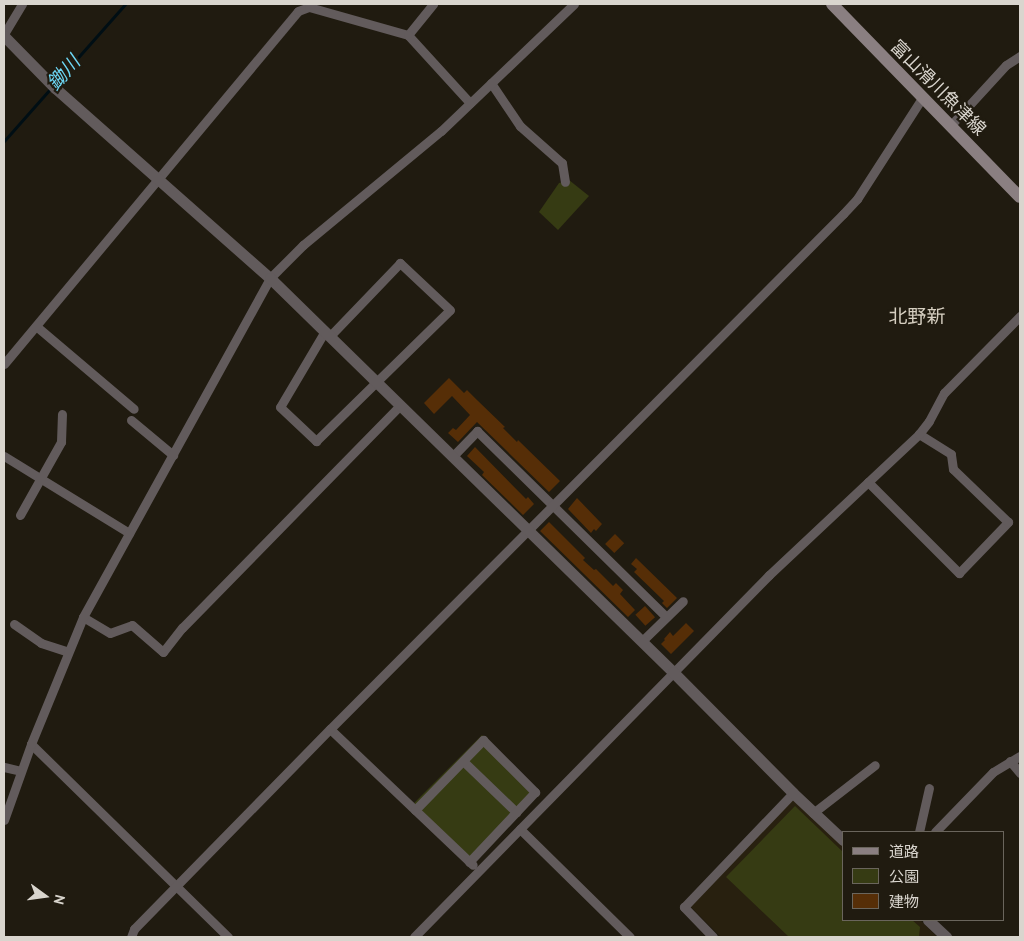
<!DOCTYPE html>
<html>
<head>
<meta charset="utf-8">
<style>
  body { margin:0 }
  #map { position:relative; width:1024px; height:941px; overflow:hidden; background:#201b10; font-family:"PT Sans","Noto Sans JP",sans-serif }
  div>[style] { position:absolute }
  .built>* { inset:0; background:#28200f }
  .green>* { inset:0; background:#363b13; transform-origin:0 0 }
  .stream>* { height:3px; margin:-1.5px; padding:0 1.5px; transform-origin:1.5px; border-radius:1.5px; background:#000e14 }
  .building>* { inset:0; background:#562e07; transform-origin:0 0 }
  .minor>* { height:9px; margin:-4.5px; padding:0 4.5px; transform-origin:4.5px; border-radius:4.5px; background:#625b5c }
  .tertiary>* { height:11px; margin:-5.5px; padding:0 5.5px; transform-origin:5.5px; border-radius:5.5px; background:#625b5c }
  .secondary>* { height:12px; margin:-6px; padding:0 6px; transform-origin:6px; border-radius:6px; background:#8a7f81 }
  span { translate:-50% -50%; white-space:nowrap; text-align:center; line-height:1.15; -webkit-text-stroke:4.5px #201b10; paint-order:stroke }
  .street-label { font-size:18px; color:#d9d5ce }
  .water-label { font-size:19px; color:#6dd7f5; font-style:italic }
  .neighbourhood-label { font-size:19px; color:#d6cfc1 }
  .frame { position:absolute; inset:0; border:5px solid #d9d5ce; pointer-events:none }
  .legend { position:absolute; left:842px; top:831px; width:162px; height:90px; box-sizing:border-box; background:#201b10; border:1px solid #6a655c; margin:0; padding:6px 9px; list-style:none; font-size:15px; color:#d9d5ce }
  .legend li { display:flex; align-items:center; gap:10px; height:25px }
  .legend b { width:25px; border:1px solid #6a655c }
  .north { position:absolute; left:20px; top:871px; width:50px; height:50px; -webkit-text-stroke:4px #201b10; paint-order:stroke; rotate:104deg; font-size:14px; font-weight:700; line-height:20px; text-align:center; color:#d9d5ce }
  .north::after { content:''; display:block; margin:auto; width:18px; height:22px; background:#d9d5ce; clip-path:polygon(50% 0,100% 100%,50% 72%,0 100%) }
</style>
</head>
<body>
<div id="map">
  <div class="built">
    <div style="clip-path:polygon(795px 798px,843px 845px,843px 920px,920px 920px,937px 937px,721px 937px,690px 906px)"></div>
  </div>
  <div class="green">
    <div style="clip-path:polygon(569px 180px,589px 196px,558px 230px,539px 212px,559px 183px)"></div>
    <div style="left:482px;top:735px;width:81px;height:96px;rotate:45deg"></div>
    <div style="clip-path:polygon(795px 806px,843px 852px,843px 920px,912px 920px,920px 927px,919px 937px,789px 937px,726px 877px)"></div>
  </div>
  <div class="stream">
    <div style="left:4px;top:141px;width:183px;rotate:-48.5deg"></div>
  </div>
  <div class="building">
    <div style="clip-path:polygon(449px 378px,464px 393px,467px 390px,477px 400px,505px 427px,503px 428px,517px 442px,518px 440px,560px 481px,549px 492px,477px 422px,458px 442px,448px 433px,453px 428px,456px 430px,470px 415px,452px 396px,434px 414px,424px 403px)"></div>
    <div style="clip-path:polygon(475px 447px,526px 499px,528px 497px,534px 504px,523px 515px,482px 475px,484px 472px,467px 456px)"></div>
    <div style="clip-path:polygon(577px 498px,602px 524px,596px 531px,594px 529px,591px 533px,568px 509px)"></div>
    <div style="clip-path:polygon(549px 522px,585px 558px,583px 560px,594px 570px,596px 569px,613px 586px,616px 583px,623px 590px,620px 594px,635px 610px,628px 617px,540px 531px)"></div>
    <div style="left:615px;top:534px;width:13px;height:14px;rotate:45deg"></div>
    <div style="clip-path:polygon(636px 558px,677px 598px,667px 608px,662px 603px,664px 601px,634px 572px,637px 569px,631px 564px)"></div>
    <div style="left:645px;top:606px;width:15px;height:13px;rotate:48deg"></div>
    <div style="clip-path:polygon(686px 623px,694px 631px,671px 654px,661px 644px,665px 640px,664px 639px,670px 632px,673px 636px)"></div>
  </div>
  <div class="minor">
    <div style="left:4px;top:34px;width:35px;rotate:-59deg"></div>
    <div style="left:408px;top:35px;width:40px;rotate:-51deg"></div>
    <div style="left:491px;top:83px;width:52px;rotate:56deg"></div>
    <div style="left:520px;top:126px;width:56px;rotate:41.4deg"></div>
    <div style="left:562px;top:163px;width:19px;rotate:81deg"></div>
    <div style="left:951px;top:125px;width:81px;rotate:-47.5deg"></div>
    <div style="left:1006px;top:65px;width:17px;rotate:-33deg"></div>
    <div style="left:36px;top:326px;width:128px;rotate:40.3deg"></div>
    <div style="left:325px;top:331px;width:88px;rotate:120.6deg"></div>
    <div style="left:280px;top:407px;width:50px;rotate:43.4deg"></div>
    <div style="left:316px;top:441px;width:187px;rotate:-44.4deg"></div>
    <div style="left:450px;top:310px;width:69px;rotate:-136.8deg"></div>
    <div style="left:400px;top:263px;width:101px;rotate:133.8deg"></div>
    <div style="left:4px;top:364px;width:459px;rotate:-50.2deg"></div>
    <div style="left:298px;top:11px;width:12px;rotate:-20deg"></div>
    <div style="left:309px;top:7px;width:103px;rotate:15.8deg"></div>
    <div style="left:408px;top:35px;width:92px;rotate:47.6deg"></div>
    <div style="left:131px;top:420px;width:55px;rotate:39.8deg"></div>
    <div style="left:4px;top:456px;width:147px;rotate:31.6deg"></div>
    <div style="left:453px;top:456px;width:35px;rotate:-46deg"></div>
    <div style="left:477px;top:431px;width:265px;rotate:44.5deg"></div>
    <div style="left:868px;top:482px;width:129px;rotate:45deg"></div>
    <div style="left:959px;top:573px;width:71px;rotate:-46.1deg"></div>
    <div style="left:1008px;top:522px;width:76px;rotate:-136.1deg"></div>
    <div style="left:953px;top:469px;width:15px;rotate:-98deg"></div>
    <div style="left:951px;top:454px;width:38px;rotate:-148deg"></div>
    <div style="left:20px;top:515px;width:84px;rotate:-60.7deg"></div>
    <div style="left:61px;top:442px;width:28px;rotate:-88deg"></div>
    <div style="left:83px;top:617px;width:31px;rotate:31deg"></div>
    <div style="left:110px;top:633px;width:23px;rotate:-20deg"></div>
    <div style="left:132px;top:625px;width:41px;rotate:41.1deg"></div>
    <div style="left:163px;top:652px;width:31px;rotate:-52deg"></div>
    <div style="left:182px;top:628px;width:312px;rotate:-45.6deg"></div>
    <div style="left:14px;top:624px;width:33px;rotate:35deg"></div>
    <div style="left:41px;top:643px;width:28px;rotate:18deg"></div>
    <div style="left:642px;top:641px;width:57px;rotate:-44.3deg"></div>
    <div style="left:330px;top:729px;width:197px;rotate:43.6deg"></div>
    <div style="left:31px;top:744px;width:276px;rotate:44.4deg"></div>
    <div style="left:463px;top:761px;width:74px;rotate:43.9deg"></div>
    <div style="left:1010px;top:761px;width:16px;rotate:50deg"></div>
    <div style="left:4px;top:767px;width:17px;rotate:13deg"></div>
    <div style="left:415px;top:810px;width:98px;rotate:-45.8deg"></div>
    <div style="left:483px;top:740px;width:74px;rotate:45deg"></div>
    <div style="left:535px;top:792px;width:96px;rotate:133.3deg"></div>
    <div style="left:813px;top:813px;width:78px;rotate:-37.7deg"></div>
    <div style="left:4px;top:820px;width:81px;rotate:-70.4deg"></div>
    <div style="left:31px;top:744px;width:137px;rotate:-67.7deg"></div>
    <div style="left:83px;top:617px;width:387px;rotate:-61.1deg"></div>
    <div style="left:270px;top:278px;width:47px;rotate:-45deg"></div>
    <div style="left:303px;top:245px;width:179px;rotate:-39.6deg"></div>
    <div style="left:441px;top:131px;width:184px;rotate:-43.7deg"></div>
    <div style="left:520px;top:829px;width:154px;rotate:44.5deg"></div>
    <div style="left:919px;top:832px;width:45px;rotate:-77.2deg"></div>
    <div style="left:935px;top:832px;width:83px;rotate:-46deg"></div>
    <div style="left:993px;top:772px;width:31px;rotate:-31deg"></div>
    <div style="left:131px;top:937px;width:9px;rotate:-69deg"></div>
    <div style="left:134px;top:929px;width:280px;rotate:-45.6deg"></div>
    <div style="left:330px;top:729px;width:727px;rotate:-45.11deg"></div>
    <div style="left:843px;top:214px;width:21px;rotate:-47deg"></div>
    <div style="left:857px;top:199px;width:120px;rotate:-57.2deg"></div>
    <div style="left:414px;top:937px;width:507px;rotate:-45.56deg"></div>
    <div style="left:769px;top:575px;width:206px;rotate:-43.2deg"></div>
    <div style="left:919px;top:434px;width:16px;rotate:-52deg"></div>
    <div style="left:929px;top:421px;width:32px;rotate:-62deg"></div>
    <div style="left:944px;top:393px;width:108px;rotate:-45.4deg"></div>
    <div style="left:713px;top:937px;width:42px;rotate:-134deg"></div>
    <div style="left:684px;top:907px;width:158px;rotate:-46.3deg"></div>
  </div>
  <div class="tertiary">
    <div style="left:4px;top:36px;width:73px;rotate:45.6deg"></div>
    <div style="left:55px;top:88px;width:287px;rotate:41.5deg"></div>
    <div style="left:270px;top:278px;width:564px;rotate:44.35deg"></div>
    <div style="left:673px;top:672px;width:170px;rotate:45.2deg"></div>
    <div style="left:793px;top:793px;width:69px;rotate:43.2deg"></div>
    <div style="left:928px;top:920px;width:25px;rotate:43deg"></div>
  </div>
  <div class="secondary">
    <div style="left:832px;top:4px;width:269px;rotate:45.8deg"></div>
  </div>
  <div class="street-label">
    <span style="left:938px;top:88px;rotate:45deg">富山滑川魚津線</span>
  </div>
  <div class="water-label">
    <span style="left:64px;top:73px;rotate:-49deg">鋤川</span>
  </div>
  <div class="neighbourhood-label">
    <span style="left:917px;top:317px">北野新</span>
  </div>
  <div class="frame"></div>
  <ul class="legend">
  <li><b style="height:6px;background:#8a7f81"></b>道路</li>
  <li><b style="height:14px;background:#363b13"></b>公園</li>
  <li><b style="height:14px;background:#562e07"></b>建物</li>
  </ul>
  <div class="north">N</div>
</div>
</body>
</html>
